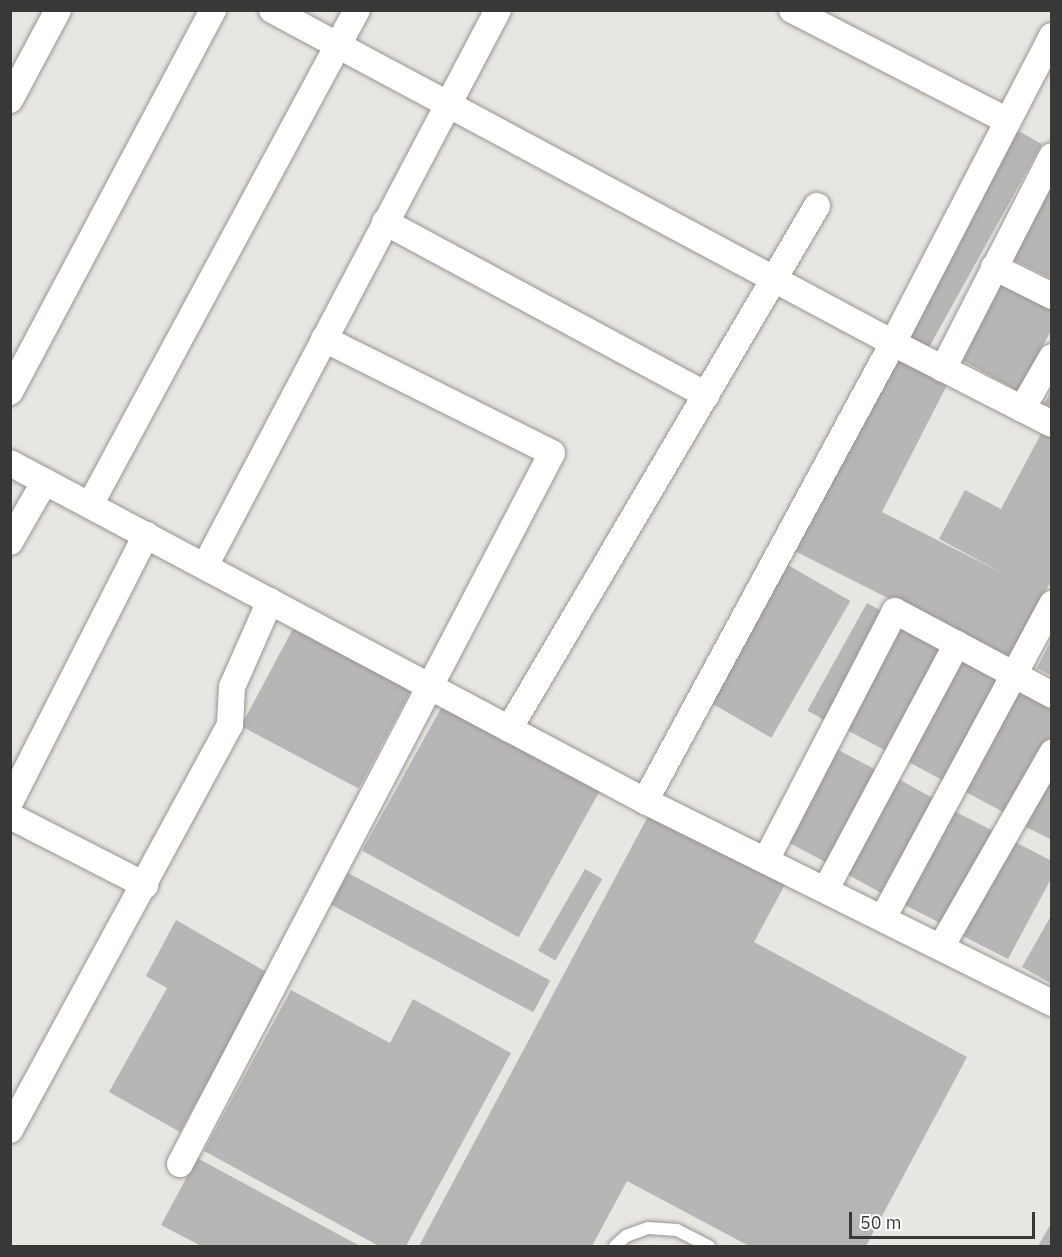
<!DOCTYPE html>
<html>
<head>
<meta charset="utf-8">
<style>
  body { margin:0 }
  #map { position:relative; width:1062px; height:1257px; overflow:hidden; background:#e7e6e3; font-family:"IBM Plex Sans",sans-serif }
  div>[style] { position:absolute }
  .building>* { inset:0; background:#b8b5b7; transform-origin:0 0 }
  .roads { filter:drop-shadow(0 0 2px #969592) drop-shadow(0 0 2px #969592) }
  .service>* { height:12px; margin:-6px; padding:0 6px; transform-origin:6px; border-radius:6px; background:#fff }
  .minor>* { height:26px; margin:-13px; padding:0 13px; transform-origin:13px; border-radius:13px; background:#fff }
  span { translate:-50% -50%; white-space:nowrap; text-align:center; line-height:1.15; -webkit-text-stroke:4.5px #fff; paint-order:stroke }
  .frame { position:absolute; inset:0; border:12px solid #393837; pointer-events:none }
  .scale { position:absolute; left:849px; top:1212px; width:186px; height:27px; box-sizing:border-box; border:3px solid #393837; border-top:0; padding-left:8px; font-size:18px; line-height:21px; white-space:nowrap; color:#393837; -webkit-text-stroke:4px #fff; paint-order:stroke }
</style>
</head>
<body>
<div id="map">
  <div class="building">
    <div style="left:1006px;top:124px;width:41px;height:240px;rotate:29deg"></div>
    <div style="clip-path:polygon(1052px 178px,1052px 279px,1012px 259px)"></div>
    <div style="clip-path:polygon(1003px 279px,1052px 306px,1052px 329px,1018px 391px,960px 359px)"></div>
    <div style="clip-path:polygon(887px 351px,948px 383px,882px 512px,1006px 575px,939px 539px,965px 490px,1001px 509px,1042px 432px,1052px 437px,1052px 579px,1010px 660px,785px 546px)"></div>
    <div style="clip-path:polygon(1052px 389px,1052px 408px,1044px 404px)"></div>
    <div style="left:788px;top:565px;width:72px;height:158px;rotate:30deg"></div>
    <div style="left:867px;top:603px;width:21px;height:123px;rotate:29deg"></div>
    <div style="left:900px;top:619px;width:54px;height:123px;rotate:28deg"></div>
    <div style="left:297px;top:621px;width:133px;height:119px;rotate:28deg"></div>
    <div style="clip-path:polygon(1052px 639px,1052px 676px,1037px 668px)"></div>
    <div style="left:959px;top:653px;width:47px;height:120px;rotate:28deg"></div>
    <div style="clip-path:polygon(1020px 683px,1052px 701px,1052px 733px,1007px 814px,962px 790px)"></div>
    <div style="left:445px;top:701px;width:179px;height:171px;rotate:29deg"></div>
    <div style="left:831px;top:746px;width:51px;height:105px;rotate:28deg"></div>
    <div style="clip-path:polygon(1052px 773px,1052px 840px,1024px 826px)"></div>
    <div style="left:893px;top:776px;width:50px;height:108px;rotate:29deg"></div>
    <div style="clip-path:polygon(654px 805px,789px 877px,754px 942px,967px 1057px,866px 1246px,749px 1246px,627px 1181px,592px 1246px,419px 1246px)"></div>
    <div style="left:952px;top:810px;width:48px;height:106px;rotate:27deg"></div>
    <div style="clip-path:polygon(1013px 841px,1052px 861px,1052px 877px,1008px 959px,963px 936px)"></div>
    <div style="left:585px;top:869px;width:20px;height:94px;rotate:30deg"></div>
    <div style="left:348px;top:873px;width:229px;height:36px;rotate:28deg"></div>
    <div style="clip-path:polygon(1052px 914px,1052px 984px,1022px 967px)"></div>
    <div style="clip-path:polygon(176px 920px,268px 973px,180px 1132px,109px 1092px,167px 988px,146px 976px)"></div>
    <div style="clip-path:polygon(291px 990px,390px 1043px,413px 999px,511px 1053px,406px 1246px,379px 1246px,204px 1151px)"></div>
    <div style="clip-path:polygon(197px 1158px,360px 1246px,201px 1246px,161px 1225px)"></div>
    <div style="clip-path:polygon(1052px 1222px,1052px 1246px,1038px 1246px)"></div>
  </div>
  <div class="roads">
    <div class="service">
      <div style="left:615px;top:1246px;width:15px;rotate:-42deg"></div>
      <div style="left:626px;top:1236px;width:23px;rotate:-20deg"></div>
      <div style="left:648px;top:1228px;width:29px;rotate:4deg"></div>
      <div style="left:677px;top:1230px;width:36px;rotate:27deg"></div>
    </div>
    <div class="minor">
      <div style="left:272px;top:10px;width:705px;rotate:28.2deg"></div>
      <div style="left:893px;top:343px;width:521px;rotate:118.43deg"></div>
      <div style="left:792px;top:10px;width:243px;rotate:27.2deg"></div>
      <div style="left:1052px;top:36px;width:346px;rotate:117.4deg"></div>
      <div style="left:893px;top:343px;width:178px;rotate:27deg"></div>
      <div style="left:10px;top:100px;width:102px;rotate:-61.9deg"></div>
      <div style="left:385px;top:222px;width:365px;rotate:28.3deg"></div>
      <div style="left:994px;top:267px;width:65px;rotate:26.6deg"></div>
      <div style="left:943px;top:369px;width:239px;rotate:-62.9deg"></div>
      <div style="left:10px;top:392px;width:433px;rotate:-62deg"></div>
      <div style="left:1022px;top:409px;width:60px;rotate:-60deg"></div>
      <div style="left:10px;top:463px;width:719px;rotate:28.03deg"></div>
      <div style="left:645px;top:801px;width:454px;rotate:26.4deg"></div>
      <div style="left:90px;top:505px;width:562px;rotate:-61.66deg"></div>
      <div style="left:10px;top:542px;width:70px;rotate:-60.2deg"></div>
      <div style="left:205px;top:566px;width:628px;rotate:-62.21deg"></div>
      <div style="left:509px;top:729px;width:607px;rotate:-59.51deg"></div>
      <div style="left:10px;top:802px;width:300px;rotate:-63deg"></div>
      <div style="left:10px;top:816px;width:152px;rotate:27.1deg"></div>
      <div style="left:766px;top:860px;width:280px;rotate:-62.6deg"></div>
      <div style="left:895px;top:611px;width:178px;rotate:28.1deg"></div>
      <div style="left:826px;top:889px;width:278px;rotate:-61.9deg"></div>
      <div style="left:883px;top:918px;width:357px;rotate:-61.7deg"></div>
      <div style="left:941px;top:947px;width:224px;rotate:-60.2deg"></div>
      <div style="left:10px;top:1130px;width:461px;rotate:-61.5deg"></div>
      <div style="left:230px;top:725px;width:38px;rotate:-87deg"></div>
      <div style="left:232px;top:687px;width:94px;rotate:-66.2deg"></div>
      <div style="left:180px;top:1164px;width:802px;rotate:-62.38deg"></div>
      <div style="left:552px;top:453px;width:255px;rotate:-153.4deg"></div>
    </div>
  </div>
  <div class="frame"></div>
  <div class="scale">50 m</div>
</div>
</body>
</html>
